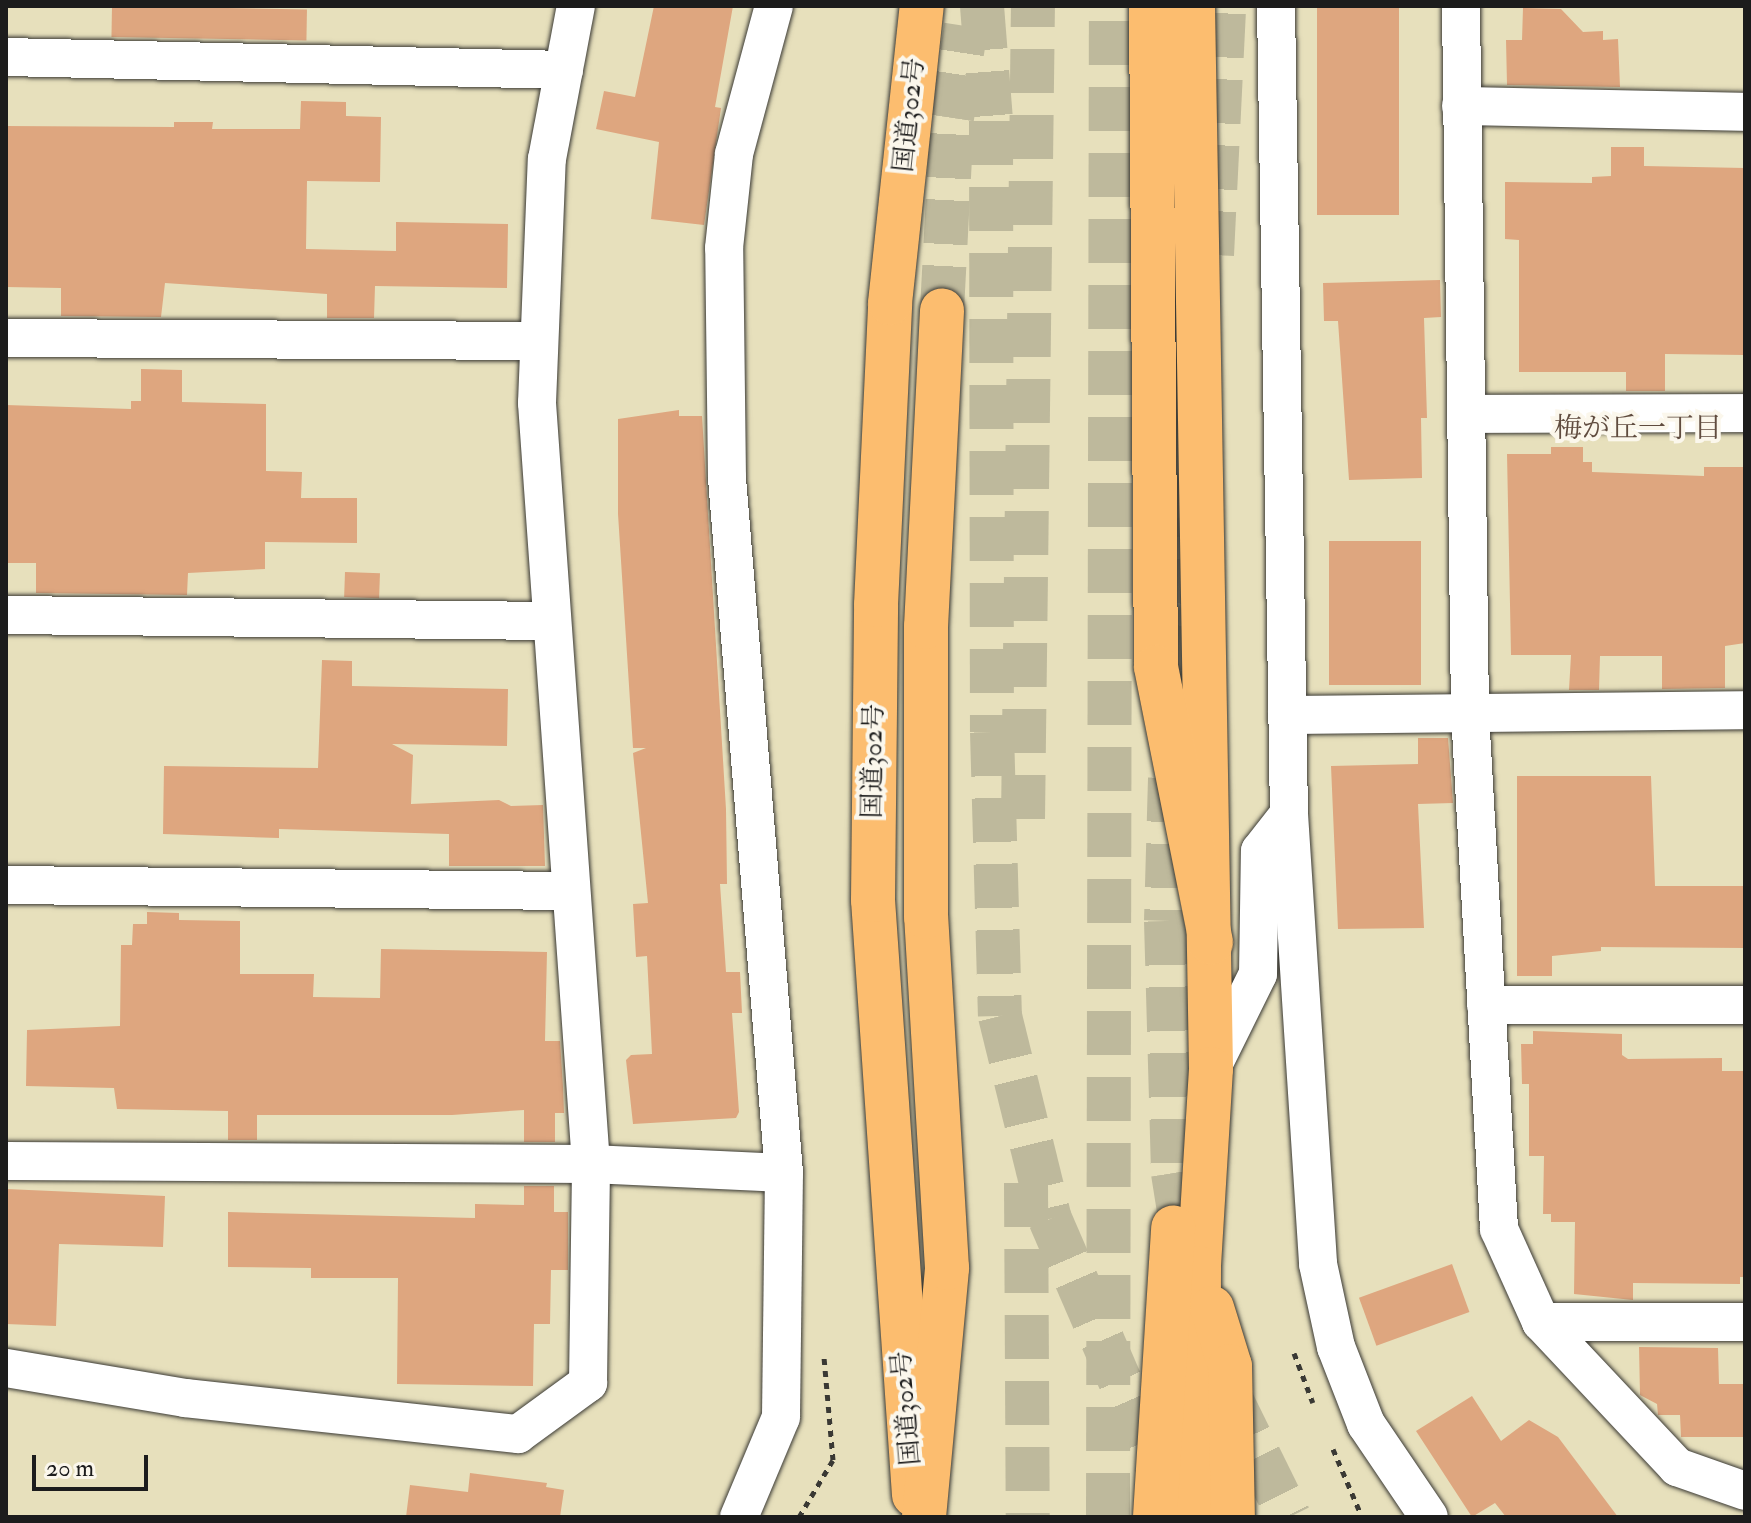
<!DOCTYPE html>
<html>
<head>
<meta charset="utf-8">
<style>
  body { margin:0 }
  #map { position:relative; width:1751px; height:1523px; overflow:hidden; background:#e7e0bc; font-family:"IM FELL Double Pica","Noto Serif JP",serif }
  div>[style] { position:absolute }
  .building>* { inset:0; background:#dea67f; transform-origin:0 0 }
  .motorway-tunnel>* { height:44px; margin-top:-22px; transform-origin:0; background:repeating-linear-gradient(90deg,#beb99c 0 44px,transparent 0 66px) }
  .path>* { height:5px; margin-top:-2.5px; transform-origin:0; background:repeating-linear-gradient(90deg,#3a3934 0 6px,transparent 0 12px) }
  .roads { filter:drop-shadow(0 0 2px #3a3934) drop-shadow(0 0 2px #3a3934) }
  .minor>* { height:38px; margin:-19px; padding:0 19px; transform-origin:19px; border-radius:19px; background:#fff }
  .trunk>* { height:44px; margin:-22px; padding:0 22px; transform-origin:22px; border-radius:22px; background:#fcbd6f }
  .motorway>* { height:44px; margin:-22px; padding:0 22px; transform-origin:22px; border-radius:22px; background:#fcbd6f }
  span { translate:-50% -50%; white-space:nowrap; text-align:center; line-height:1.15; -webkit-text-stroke:8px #fbf7ec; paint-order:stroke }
  .street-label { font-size:26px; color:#1c1c1c }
  .neighbourhood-label { font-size:28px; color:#604c3f }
  .frame { position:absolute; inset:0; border:8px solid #1c1c1c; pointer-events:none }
  .scale { position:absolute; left:32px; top:1455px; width:116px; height:36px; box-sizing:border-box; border:4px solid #1c1c1c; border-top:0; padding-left:10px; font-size:24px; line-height:28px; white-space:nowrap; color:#1c1c1c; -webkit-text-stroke:6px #fbf7ec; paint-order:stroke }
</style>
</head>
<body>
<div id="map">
  <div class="building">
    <div style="left:112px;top:6px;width:195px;height:31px;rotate:1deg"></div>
    <div style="clip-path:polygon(654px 6px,733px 6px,715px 107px,721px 108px,704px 225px,651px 219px,659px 142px,596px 129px,604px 91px,635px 97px)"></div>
    <div style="left:1317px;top:6px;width:82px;height:209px"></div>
    <div style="clip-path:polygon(1523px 8px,1561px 9px,1583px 32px,1603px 31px,1603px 40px,1618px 39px,1620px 87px,1507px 85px,1506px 40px,1522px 40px)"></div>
    <div style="clip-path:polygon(301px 101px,346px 102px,346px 116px,381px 117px,380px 182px,307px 181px,306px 249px,396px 251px,396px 222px,508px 224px,507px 288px,375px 286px,374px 318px,327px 318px,327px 294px,165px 283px,161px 317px,61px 316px,61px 288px,6px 287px,6px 126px,174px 127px,174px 122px,213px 122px,212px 129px,300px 129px)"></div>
    <div style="clip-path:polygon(1611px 147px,1644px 147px,1644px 166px,1745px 168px,1745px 355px,1665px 354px,1665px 391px,1626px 391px,1626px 372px,1519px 372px,1519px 240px,1505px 239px,1505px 182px,1592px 183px,1592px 177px,1611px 176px)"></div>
    <div style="clip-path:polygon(1440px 280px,1441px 317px,1424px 318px,1427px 418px,1421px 418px,1422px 478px,1349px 480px,1338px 321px,1324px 321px,1323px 283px)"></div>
    <div style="clip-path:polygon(141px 369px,182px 370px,182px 402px,266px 404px,266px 471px,302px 472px,301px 498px,357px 498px,357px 543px,265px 542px,265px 569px,188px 573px,187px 595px,36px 593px,36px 563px,6px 563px,6px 405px,131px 409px,131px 401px,141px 401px)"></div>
    <div style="clip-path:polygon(679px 410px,679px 416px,702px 416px,726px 809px,727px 884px,720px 884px,726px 972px,740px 972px,742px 1013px,732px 1013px,739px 1112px,736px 1118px,633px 1124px,626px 1060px,631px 1055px,652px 1054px,647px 956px,636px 957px,633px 904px,648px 903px,633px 753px,646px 748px,633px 748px,618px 514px,618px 419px)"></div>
    <div style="clip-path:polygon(1551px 447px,1583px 447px,1583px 462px,1592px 462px,1592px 472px,1704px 476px,1704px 467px,1745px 467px,1745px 643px,1725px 646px,1725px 688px,1662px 689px,1662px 656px,1600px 656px,1599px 690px,1569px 690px,1571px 655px,1511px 655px,1507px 454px,1551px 454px)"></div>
    <div style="left:1421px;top:541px;width:144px;height:92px;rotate:90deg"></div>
    <div style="left:345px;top:572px;width:35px;height:25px;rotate:2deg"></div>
    <div style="clip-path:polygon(322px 660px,352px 661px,352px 686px,508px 689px,507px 746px,392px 744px,413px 755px,411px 804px,499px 800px,511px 806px,543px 805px,545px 866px,449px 866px,449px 834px,279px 829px,279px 838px,163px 834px,164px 766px,318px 768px)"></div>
    <div style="clip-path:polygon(1418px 738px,1448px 738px,1453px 803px,1418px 804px,1424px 928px,1338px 929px,1331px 766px,1418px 764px)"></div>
    <div style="clip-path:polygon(1517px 776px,1651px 776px,1655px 886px,1745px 886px,1745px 948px,1601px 947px,1601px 951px,1552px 956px,1552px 976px,1517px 976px)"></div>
    <div style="clip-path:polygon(147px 912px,179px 913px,179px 920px,240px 921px,240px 974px,314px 974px,313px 997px,380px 998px,381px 949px,547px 952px,545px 1041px,560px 1041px,563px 1087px,564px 1113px,555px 1113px,555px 1142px,524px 1142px,524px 1110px,452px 1115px,257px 1115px,257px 1140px,228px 1140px,228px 1111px,117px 1109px,114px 1088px,26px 1086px,27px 1030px,120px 1026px,121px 945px,132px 945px,133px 924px,147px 924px)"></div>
    <div style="clip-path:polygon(1533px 1031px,1622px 1034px,1622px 1055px,1628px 1059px,1722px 1058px,1722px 1071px,1745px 1071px,1745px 1277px,1740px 1277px,1740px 1284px,1633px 1283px,1633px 1300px,1574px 1294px,1575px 1222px,1551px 1222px,1551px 1214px,1543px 1214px,1544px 1156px,1529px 1156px,1529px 1084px,1522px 1084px,1521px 1044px,1533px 1044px)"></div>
    <div style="clip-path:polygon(524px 1186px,554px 1186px,554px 1212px,568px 1212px,568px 1270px,551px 1270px,550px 1324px,534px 1324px,533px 1386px,397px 1384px,398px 1278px,311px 1278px,311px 1268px,228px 1267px,228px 1212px,475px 1218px,475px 1204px,524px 1205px)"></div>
    <div style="clip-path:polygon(6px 1189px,165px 1196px,163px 1247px,59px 1244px,56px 1326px,6px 1324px)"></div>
    <div style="left:1452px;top:1264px;width:51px;height:99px;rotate:70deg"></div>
    <div style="clip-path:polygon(1639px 1347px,1718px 1348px,1719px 1384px,1745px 1384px,1745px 1437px,1681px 1437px,1680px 1415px,1658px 1415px,1657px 1404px,1640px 1395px)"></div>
    <div style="clip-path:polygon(1472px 1396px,1501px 1441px,1529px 1420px,1558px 1437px,1618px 1517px,1506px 1517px,1495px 1503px,1472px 1517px,1416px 1431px)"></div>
    <div style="clip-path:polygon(470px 1473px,547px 1483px,546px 1487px,564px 1490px,560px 1517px,406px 1517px,410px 1485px,468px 1492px)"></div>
  </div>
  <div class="motorway-tunnel">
    <div style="left:982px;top:6px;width:115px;rotate:85.5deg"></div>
    <div style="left:991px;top:121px;width:611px;rotate:89.91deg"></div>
    <div style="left:992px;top:732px;width:284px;rotate:88.4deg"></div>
    <div style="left:1000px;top:1016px;width:209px;rotate:76.2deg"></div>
    <div style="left:1050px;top:1219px;width:287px;rotate:66.6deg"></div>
    <div style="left:1212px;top:255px;width:249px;rotate:-87.2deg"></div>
    <div style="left:942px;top:310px;width:192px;rotate:-87deg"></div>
    <div style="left:952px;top:118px;width:93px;rotate:-81.3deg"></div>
    <div style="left:1172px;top:669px;width:151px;rotate:-84.3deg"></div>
    <div style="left:1170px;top:778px;width:143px;rotate:91.6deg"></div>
    <div style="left:1166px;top:921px;width:252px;rotate:88.4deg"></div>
    <div style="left:1173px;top:1173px;width:96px;rotate:81deg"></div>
    <div style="left:1023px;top:819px;width:813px;rotate:-89.3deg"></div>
    <div style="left:1026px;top:1183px;width:334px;rotate:89.7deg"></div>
    <div style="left:1230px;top:1397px;width:134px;rotate:63.8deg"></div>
    <div style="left:1108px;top:1517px;width:1511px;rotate:-89.89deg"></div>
  </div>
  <div class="path">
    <div style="left:1294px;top:1353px;width:53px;rotate:69.2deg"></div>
    <div style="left:1333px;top:1449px;width:74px;rotate:66.9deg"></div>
    <div style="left:799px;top:1517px;width:66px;rotate:-59.2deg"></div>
    <div style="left:833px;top:1460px;width:102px;rotate:-95deg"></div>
  </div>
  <div class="roads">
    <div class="minor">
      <div style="left:1276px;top:6px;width:808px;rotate:89.08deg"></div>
      <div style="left:1289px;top:814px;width:451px;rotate:86.3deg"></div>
      <div style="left:1318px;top:1264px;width:85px;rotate:77.8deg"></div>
      <div style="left:1336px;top:1347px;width:83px;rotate:68.7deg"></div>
      <div style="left:1366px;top:1424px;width:112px;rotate:55.9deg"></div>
      <div style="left:1461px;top:6px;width:707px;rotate:89.27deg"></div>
      <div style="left:1470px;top:713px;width:517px;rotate:86.78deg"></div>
      <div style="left:1499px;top:1229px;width:102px;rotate:65.7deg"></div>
      <div style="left:1541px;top:1322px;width:199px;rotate:46.8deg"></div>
      <div style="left:1677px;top:1467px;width:72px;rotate:19.4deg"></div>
      <div style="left:6px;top:57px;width:558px;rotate:1.33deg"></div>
      <div style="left:1461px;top:106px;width:284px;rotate:1.2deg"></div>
      <div style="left:6px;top:338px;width:533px;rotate:0.32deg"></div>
      <div style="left:1466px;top:414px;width:279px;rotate:-0.2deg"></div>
      <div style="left:6px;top:615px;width:546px;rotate:0.63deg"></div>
      <div style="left:1287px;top:715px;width:458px;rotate:-0.6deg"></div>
      <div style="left:6px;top:885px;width:565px;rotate:0.61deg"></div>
      <div style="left:1486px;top:1005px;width:259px"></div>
      <div style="left:1211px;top:1069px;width:106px;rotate:-63.7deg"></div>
      <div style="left:1258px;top:974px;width:123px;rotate:-89.1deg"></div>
      <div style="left:1260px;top:851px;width:47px;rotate:-51.9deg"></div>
      <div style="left:6px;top:1161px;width:585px;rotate:0.29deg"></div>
      <div style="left:591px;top:1164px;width:193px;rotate:2.7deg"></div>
      <div style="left:1541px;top:1322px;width:204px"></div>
      <div style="left:6px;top:1368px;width:181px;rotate:9.5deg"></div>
      <div style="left:185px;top:1398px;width:335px;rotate:6.2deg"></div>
      <div style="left:518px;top:1434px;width:87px;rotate:-36.1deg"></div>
      <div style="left:588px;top:1383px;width:219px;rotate:-89.2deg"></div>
      <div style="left:591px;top:1164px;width:763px;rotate:-94.06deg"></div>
      <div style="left:537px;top:403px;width:244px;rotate:-87.7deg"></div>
      <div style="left:547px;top:159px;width:156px;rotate:-79.3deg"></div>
      <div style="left:739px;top:1517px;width:108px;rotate:-67.2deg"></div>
      <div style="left:781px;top:1417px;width:244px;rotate:-89.3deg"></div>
      <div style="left:784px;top:1173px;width:697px;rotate:-94.69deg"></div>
      <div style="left:727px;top:478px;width:230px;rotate:-90.7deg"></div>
      <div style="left:724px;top:248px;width:95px;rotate:-83.9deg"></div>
      <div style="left:734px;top:154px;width:153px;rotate:-74.9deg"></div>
    </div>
    <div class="trunk">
      <div style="left:1193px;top:6px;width:1063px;rotate:89.03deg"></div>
      <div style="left:1211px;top:1069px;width:199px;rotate:93.5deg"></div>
      <div style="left:1199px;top:1268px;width:249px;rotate:90.2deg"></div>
      <div style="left:1212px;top:1308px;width:61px;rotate:72.8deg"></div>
      <div style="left:1230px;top:1366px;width:151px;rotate:88.9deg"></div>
      <div style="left:914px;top:1495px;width:596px;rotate:-93.94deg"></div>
      <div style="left:873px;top:900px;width:295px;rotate:-89.4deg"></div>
      <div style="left:876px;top:605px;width:302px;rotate:-87.3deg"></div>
      <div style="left:890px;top:303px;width:299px;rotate:-83.9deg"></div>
      <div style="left:1155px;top:1517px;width:290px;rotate:-86.4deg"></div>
    </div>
    <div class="motorway">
      <div style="left:1151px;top:6px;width:661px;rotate:89.57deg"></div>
      <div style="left:1156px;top:667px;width:281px;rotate:78.7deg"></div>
      <div style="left:924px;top:1517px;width:250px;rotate:-84.7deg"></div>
      <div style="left:947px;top:1268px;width:352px;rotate:-93.4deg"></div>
      <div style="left:926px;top:917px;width:290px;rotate:-90deg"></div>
      <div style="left:926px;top:627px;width:317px;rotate:-87.1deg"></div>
    </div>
  </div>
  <div class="street-label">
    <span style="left:910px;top:115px;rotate:-84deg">国道302号</span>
    <span style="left:874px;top:761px;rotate:-89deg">国道302号</span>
    <span style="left:907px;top:1408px;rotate:-95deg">国道302号</span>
  </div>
  <div class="neighbourhood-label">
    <span style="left:1638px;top:429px">梅が丘一丁目</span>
  </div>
  <div class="frame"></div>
  <div class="scale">20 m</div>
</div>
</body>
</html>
